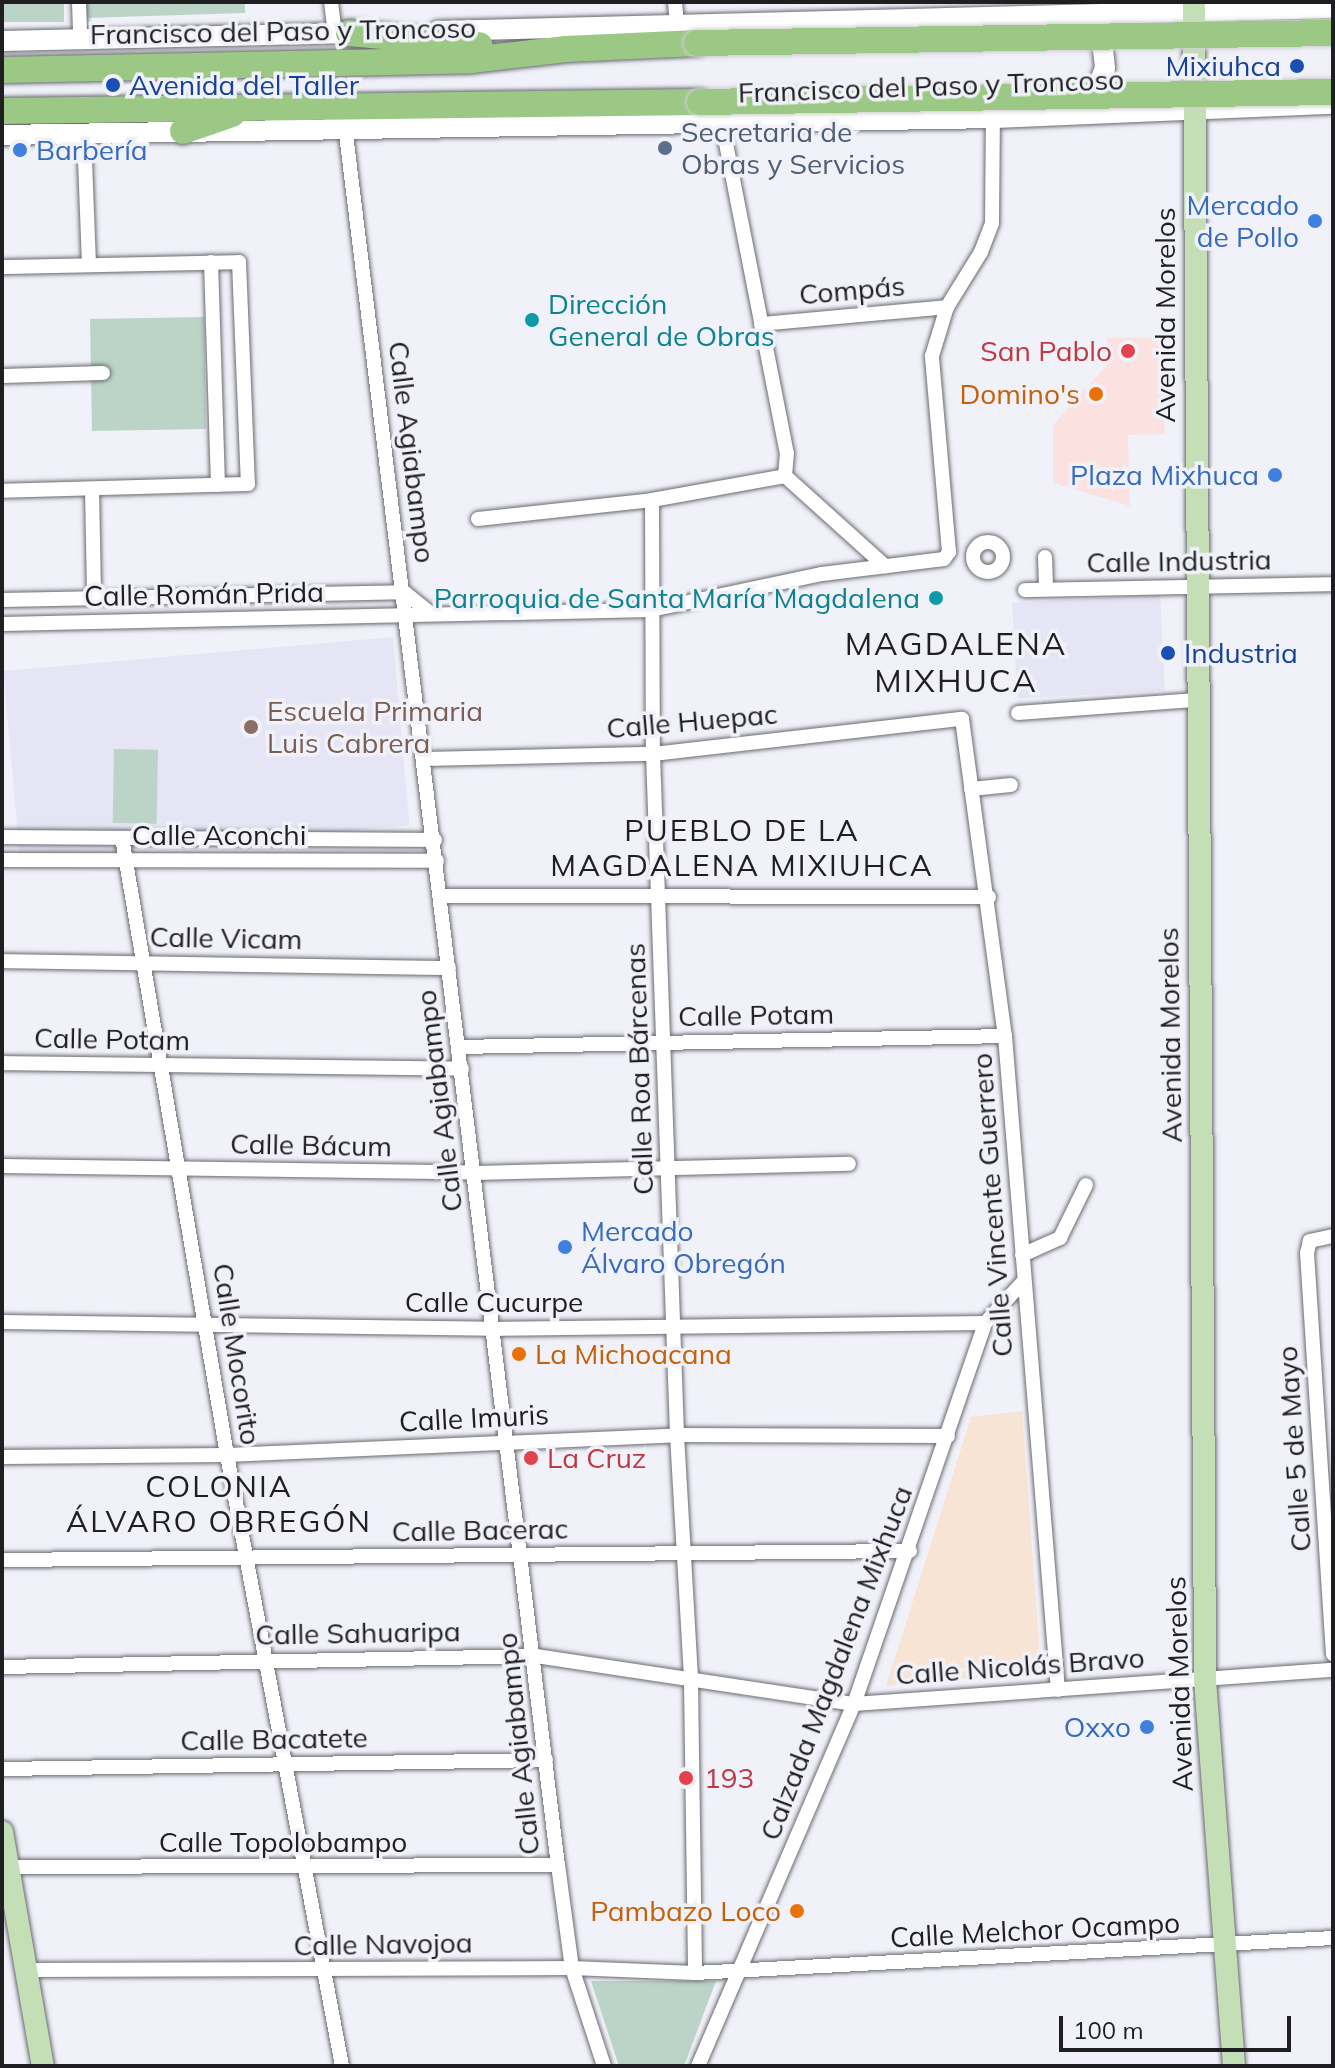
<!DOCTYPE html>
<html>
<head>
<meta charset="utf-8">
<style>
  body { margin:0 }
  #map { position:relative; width:1335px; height:2068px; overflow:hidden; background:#f1f1fa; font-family:Mulish,sans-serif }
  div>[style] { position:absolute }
  .commercial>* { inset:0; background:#fce1e1 }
  .industrial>* { inset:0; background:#f8e4d5 }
  .built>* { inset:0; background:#e5e5f5; transform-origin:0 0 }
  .green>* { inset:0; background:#bbd4c7; transform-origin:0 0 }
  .roads { filter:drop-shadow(0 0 2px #6a6a71) drop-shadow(0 0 2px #6a6a71) }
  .street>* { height:14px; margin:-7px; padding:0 7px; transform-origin:7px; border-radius:7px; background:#fff }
  .street>.ring { margin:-7px; padding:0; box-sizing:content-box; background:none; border:14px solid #fff; border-radius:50% }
  .secondary>* { height:20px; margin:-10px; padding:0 10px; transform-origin:10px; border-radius:10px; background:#fff }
  .primary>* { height:22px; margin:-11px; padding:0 11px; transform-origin:11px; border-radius:11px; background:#c4deb6 }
  .highway>* { height:26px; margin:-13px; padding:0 13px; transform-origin:13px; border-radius:13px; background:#9cc885 }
  .bridges { filter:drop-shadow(0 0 2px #cecece) drop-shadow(0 0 2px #cecece) }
  .highway-bridge>* { height:26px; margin:-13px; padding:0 13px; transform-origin:13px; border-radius:13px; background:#9cc885 }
  .dots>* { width:22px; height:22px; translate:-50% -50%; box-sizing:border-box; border:4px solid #f1f1fa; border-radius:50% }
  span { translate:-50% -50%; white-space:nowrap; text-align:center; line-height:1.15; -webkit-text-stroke:7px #f1f1fa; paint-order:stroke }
  .street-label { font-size:28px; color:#1f1f22 }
  .transit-label { font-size:28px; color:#164399 }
  .right { translate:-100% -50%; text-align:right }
  .left { translate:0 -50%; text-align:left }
  .service-label { font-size:28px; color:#4e5e75 }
  .shop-label { font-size:28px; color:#366cbe }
  .culture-label { font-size:28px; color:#0d838f }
  .health-label { font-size:28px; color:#be3a42 }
  .food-label { font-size:28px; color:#c56008 }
  .education-label { font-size:28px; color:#785e54 }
  .neighbourhood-label { font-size:30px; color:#1f1f22; letter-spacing:2px }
  .quarter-label { font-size:32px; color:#1f1f22; letter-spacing:2px }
  .frame { position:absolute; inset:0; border:4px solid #1f1f22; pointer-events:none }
  .scale { position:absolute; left:1059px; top:2016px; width:232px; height:36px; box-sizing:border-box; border:4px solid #1f1f22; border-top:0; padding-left:10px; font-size:24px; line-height:28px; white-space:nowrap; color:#1f1f22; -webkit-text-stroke:6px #f1f1fa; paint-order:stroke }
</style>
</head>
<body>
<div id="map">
  <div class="commercial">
    <div style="clip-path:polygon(1163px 337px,1165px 434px,1128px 435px,1130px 506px,1053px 483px,1053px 425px,1108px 364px,1107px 338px)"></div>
  </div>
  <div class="industrial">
    <div style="clip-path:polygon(1022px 1411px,1041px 1672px,886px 1686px,971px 1417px)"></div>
  </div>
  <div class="built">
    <div style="left:1160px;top:595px;width:96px;height:148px;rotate:87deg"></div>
    <div style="left:393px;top:637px;width:189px;height:391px;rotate:85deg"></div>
  </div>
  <div class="green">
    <div style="left:2px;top:2px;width:62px;height:20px"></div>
    <div style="clip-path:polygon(85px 2px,245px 2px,245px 13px,85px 18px)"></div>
    <div style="left:204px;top:317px;width:112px;height:114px;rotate:89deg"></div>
    <div style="left:114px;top:749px;width:44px;height:74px;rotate:1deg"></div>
    <div style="clip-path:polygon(591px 1981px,716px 1981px,684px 2066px,619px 2066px)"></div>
  </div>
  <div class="roads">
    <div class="street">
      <div style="left:79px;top:2px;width:36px;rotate:88deg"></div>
      <div style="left:331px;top:2px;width:31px;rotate:83deg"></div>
      <div style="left:675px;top:2px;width:22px;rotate:85deg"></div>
      <div style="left:722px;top:123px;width:336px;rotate:78.9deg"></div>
      <div style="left:787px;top:453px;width:23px;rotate:95deg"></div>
      <div style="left:785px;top:476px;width:135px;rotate:42deg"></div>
      <div style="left:345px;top:126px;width:1752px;rotate:83.02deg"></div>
      <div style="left:558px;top:1865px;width:104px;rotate:82.3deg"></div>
      <div style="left:572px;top:1968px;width:103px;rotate:71.9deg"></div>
      <div style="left:84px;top:134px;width:131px;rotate:87.8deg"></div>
      <div style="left:211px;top:262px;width:223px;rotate:88.2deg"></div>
      <div style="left:2px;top:267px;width:237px;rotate:-1.2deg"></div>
      <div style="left:239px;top:262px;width:222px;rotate:87.7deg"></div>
      <div style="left:248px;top:484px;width:246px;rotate:178.4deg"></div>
      <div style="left:761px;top:324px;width:187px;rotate:-5.2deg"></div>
      <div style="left:2px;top:376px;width:101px;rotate:-1.7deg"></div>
      <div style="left:92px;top:489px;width:109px;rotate:88.9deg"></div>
      <div style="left:652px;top:500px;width:254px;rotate:89.8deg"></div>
      <div style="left:653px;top:754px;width:681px;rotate:87.98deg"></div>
      <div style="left:677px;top:1435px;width:246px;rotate:86.7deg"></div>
      <div style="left:691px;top:1681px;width:292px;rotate:89.2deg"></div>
      <div style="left:478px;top:519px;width:175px;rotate:-6.2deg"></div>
      <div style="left:652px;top:500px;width:135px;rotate:-10.2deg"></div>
      <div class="ring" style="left:973px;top:542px;width:16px;height:16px"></div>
      <div style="left:1045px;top:557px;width:32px;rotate:88deg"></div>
      <div style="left:1025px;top:590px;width:308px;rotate:-1.1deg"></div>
      <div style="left:2px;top:600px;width:402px;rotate:-1.1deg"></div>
      <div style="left:404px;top:592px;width:35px;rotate:39deg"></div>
      <div style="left:2px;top:624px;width:649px;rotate:-1.24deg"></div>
      <div style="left:651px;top:610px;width:175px;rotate:-11.9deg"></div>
      <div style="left:822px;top:574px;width:123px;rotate:-7deg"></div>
      <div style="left:944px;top:559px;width:9px;rotate:-54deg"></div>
      <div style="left:949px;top:552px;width:197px;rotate:-95deg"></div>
      <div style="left:932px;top:356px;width:51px;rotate:-73deg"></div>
      <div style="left:947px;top:307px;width:65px;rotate:-58.3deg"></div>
      <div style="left:981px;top:252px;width:31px;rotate:-69deg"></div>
      <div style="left:992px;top:223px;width:105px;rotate:-89.5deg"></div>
      <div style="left:1018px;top:713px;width:179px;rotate:-4.2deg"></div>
      <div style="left:425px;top:759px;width:228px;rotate:-1.3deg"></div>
      <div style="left:653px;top:754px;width:311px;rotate:-6.5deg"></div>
      <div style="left:962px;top:719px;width:320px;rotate:82.3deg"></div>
      <div style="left:1005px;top:1036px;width:656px;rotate:85.37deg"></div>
      <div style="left:971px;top:789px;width:40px;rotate:-5.7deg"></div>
      <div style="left:2px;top:837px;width:433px;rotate:0.4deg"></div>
      <div style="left:122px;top:838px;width:626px;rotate:80.34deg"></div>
      <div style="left:227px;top:1455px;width:622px;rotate:79.34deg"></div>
      <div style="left:2px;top:860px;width:435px;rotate:0.1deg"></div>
      <div style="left:441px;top:896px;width:548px;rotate:0.1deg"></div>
      <div style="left:2px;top:961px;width:447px;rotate:0.9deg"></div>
      <div style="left:459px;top:1047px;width:546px;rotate:-1.15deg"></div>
      <div style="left:2px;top:1063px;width:460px;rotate:0.7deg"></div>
      <div style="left:2px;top:1166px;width:472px;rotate:0.8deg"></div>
      <div style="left:474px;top:1173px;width:375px;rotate:-1.4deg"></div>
      <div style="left:1333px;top:1236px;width:24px;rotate:168deg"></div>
      <div style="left:1310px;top:1241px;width:12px;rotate:104deg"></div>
      <div style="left:1307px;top:1253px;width:402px;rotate:86.3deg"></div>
      <div style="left:1022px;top:1255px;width:42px;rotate:-24.1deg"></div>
      <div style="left:1060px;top:1238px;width:59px;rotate:-63.9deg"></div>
      <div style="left:2px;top:1322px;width:490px;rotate:0.8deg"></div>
      <div style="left:492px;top:1329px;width:493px;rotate:-0.7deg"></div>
      <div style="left:2px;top:1457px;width:225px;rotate:-0.5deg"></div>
      <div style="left:227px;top:1455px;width:450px;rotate:-2.5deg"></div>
      <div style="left:677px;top:1435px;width:271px;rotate:0.2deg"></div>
      <div style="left:2px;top:1560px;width:908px;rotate:-0.57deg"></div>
      <div style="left:2px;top:1667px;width:534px;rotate:-1.18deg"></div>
      <div style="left:536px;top:1656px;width:322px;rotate:8.6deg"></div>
      <div style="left:854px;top:1704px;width:480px;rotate:-4.1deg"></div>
      <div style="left:2px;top:1769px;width:544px;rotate:-0.95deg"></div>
      <div style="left:8px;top:1867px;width:550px;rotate:-0.21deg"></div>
      <div style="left:26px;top:1970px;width:546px;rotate:-0.21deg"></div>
      <div style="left:572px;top:1968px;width:123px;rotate:2.3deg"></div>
      <div style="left:695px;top:1973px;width:639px;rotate:-3.14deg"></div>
      <div style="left:698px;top:2066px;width:394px;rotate:-66.7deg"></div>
      <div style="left:854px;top:1704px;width:403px;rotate:-71deg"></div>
      <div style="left:985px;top:1323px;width:56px;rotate:-47.2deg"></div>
    </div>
    <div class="secondary">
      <div style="left:438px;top:31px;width:895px;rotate:-1.47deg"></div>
      <div style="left:2px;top:41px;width:360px;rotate:-1.3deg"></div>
      <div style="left:1084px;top:102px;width:21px;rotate:-49deg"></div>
      <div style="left:1098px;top:86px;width:19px;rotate:-69deg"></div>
      <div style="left:1105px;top:68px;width:19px;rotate:-96deg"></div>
      <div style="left:1103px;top:49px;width:24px;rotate:-118deg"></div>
      <div style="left:2px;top:135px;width:991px;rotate:-0.98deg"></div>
      <div style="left:993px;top:118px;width:340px;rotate:-2.4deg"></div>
    </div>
    <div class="primary">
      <div style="left:1194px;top:2px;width:1678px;rotate:89.62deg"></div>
      <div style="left:1205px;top:1680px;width:387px;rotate:85.7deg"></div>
      <div style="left:2px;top:1832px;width:238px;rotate:80.1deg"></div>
    </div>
    <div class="highway">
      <div style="left:349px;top:33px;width:131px;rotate:5.3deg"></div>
      <div style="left:2px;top:70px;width:469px;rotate:-1.2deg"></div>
      <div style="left:471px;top:60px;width:96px;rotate:-6.6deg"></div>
      <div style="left:566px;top:49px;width:131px;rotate:-2.6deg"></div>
      <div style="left:2px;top:111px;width:698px;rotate:-0.74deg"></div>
      <div style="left:183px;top:131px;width:52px;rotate:-19.1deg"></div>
    </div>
  </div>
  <div class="bridges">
    <div class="highway-bridge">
      <div style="left:697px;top:43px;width:636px;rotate:-0.9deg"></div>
      <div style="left:700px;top:102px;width:633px;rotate:-0.91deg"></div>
    </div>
  </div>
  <div class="dots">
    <div style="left:1297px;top:66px;background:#1a4fb4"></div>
    <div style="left:113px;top:85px;background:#1a4fb4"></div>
    <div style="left:665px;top:148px;background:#5c6f8a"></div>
    <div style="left:20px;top:150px;background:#3f7fe0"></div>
    <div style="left:1315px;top:221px;background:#3f7fe0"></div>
    <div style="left:532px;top:320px;background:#0f9aa8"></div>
    <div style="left:1128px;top:351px;background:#e0444e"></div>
    <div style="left:1096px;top:394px;background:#e8710a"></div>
    <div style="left:1275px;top:475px;background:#3f7fe0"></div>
    <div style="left:936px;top:598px;background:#0f9aa8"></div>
    <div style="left:1168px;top:653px;background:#1a4fb4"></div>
    <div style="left:251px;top:727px;background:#8d6e63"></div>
    <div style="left:565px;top:1247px;background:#3f7fe0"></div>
    <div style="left:519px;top:1354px;background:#e8710a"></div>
    <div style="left:531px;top:1458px;background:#e0444e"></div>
    <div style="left:1147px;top:1727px;background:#3f7fe0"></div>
    <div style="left:686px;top:1778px;background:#e0444e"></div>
    <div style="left:797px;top:1911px;background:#e8710a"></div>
  </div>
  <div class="street-label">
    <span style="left:283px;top:31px;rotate:-1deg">Francisco del Paso y Troncoso</span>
    <span style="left:931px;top:86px;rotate:-2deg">Francisco del Paso y Troncoso</span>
    <span style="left:852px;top:290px;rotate:-5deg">Compás</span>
    <span style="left:1165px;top:315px;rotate:-90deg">Avenida Morelos</span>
    <span style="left:412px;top:452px;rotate:83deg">Calle Agiabampo</span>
    <span style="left:1179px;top:561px;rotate:-1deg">Calle Industria</span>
    <span style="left:204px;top:594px;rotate:-1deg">Calle Román Prida</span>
    <span style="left:692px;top:721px;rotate:-5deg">Calle Huepac</span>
    <span style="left:219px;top:835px">Calle Aconchi</span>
    <span style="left:226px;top:938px;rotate:1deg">Calle Vicam</span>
    <span style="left:756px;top:1015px;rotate:-1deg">Calle Potam</span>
    <span style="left:1170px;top:1035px;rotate:-91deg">Avenida Morelos</span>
    <span style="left:112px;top:1039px;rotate:1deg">Calle Potam</span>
    <span style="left:639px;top:1069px;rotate:-92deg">Calle Roa Bárcenas</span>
    <span style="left:439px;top:1101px;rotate:-97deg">Calle Agiabampo</span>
    <span style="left:311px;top:1145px;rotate:1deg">Calle Bácum</span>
    <span style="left:992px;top:1205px;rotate:-94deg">Calle Vincente Guerrero</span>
    <span style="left:494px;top:1302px">Calle Cucurpe</span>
    <span style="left:237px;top:1354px;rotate:81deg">Calle Mocorito</span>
    <span style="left:474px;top:1418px;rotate:-3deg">Calle Imuris</span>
    <span style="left:1294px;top:1449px;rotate:-94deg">Calle 5 de Mayo</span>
    <span style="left:480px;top:1530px;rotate:-1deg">Calle Bacerac</span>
    <span style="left:358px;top:1633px;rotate:-1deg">Calle Sahuaripa</span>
    <span style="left:836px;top:1663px;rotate:-69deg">Calzada Magdalena Mixhuca</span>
    <span style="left:1020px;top:1666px;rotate:-4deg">Calle Nicolás Bravo</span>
    <span style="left:1179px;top:1684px;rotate:-92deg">Avenida Morelos</span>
    <span style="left:274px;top:1739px;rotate:-1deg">Calle Bacatete</span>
    <span style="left:518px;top:1744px;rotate:-96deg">Calle Agiabampo</span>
    <span style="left:283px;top:1842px">Calle Topolobampo</span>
    <span style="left:1035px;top:1930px;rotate:-3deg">Calle Melchor Ocampo</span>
    <span style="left:383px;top:1944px;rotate:-1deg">Calle Navojoa</span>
  </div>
  <div class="transit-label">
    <span class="right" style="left:1281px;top:66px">Mixiuhca</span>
    <span class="left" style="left:129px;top:85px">Avenida del Taller</span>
    <span class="left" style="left:1184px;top:653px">Industria</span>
  </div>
  <div class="service-label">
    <span class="left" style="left:681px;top:148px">Secretaria de<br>Obras y Servicios</span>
  </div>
  <div class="shop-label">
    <span class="left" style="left:36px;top:150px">Barbería</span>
    <span class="right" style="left:1299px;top:221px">Mercado<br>de Pollo</span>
    <span class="right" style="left:1259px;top:475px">Plaza Mixhuca</span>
    <span class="left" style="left:581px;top:1247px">Mercado<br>Álvaro Obregón</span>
    <span class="right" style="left:1131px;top:1727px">Oxxo</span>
  </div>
  <div class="culture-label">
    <span class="left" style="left:548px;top:320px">Dirección<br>General de Obras</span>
    <span class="right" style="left:920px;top:598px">Parroquia de Santa María Magdalena</span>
  </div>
  <div class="health-label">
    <span class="right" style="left:1112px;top:351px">San Pablo</span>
    <span class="left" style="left:547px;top:1458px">La Cruz</span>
    <span class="left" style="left:704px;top:1778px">193</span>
  </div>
  <div class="food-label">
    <span class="right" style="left:1080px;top:394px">Domino's</span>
    <span class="left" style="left:535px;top:1354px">La Michoacana</span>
    <span class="right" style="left:781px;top:1911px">Pambazo Loco</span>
  </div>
  <div class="education-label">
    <span class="left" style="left:267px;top:727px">Escuela Primaria<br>Luis Cabrera</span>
  </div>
  <div class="neighbourhood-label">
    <span style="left:742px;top:847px">PUEBLO DE LA<br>MAGDALENA MIXIUHCA</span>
    <span style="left:219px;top:1503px">COLONIA<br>ÁLVARO OBREGÓN</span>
  </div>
  <div class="quarter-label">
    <span style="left:956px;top:662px">MAGDALENA<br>MIXHUCA</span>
  </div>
  <div class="frame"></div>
  <div class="scale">100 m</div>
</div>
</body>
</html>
